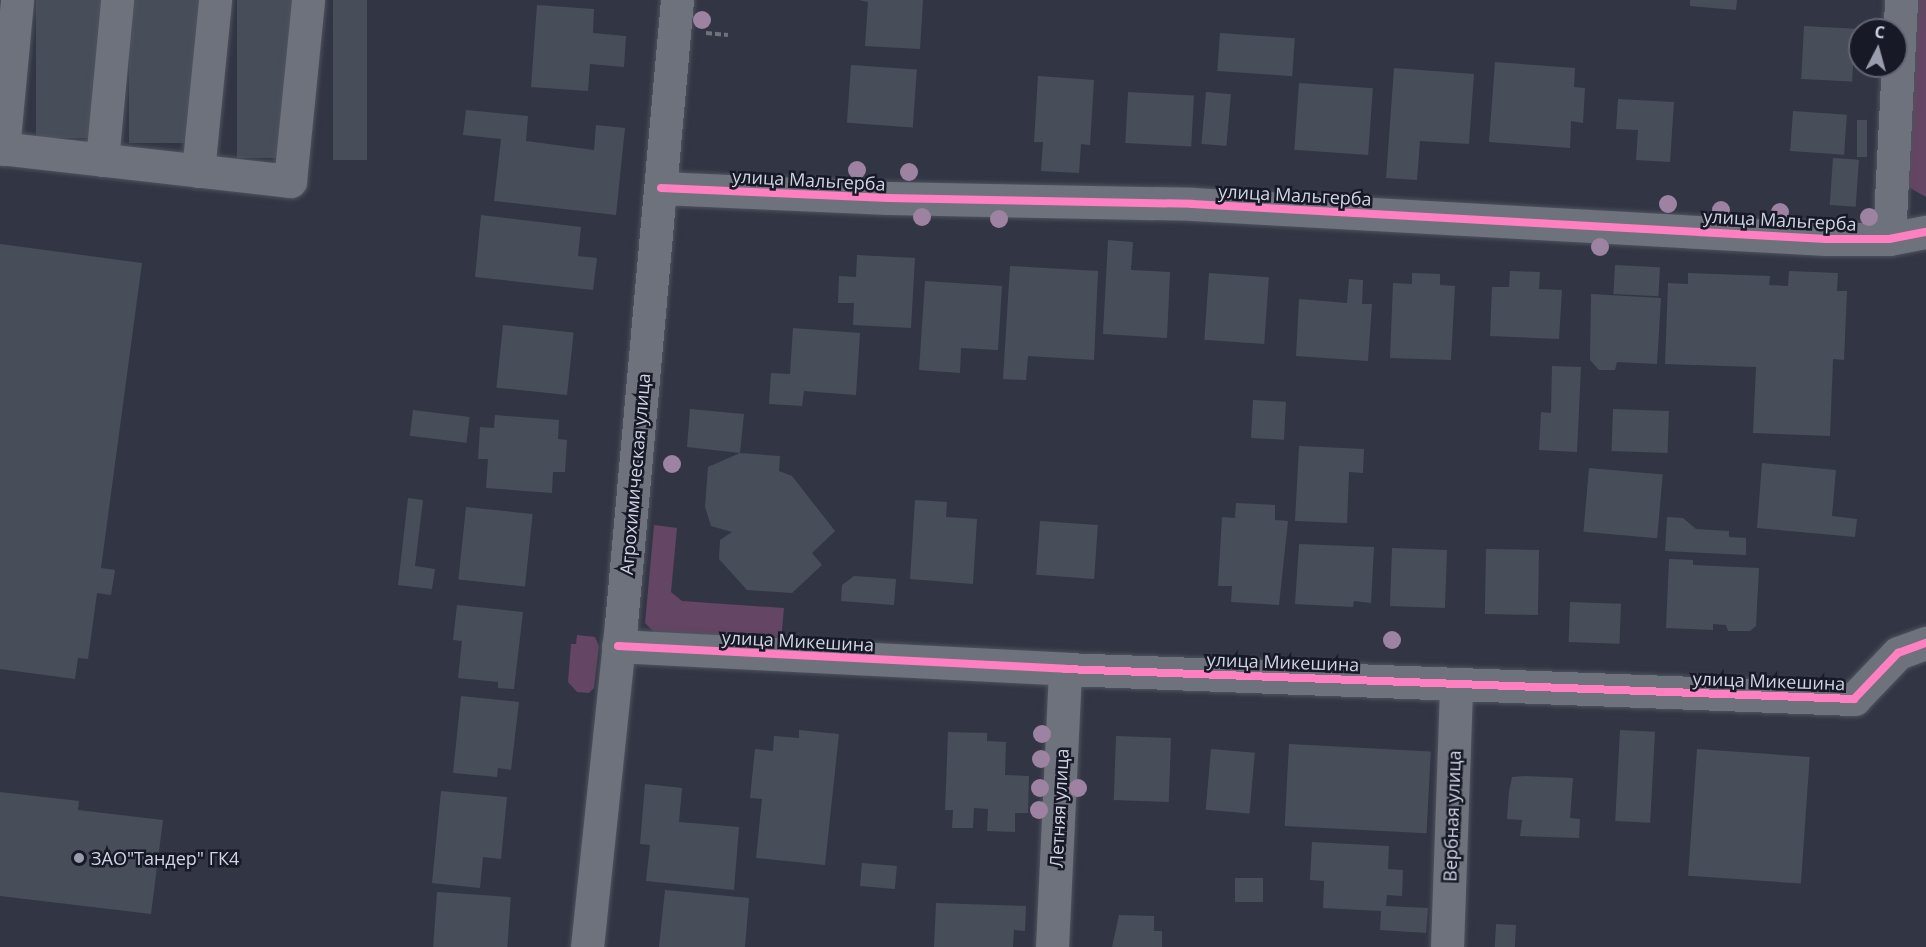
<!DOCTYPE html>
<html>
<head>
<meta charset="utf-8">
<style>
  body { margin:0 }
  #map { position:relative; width:1926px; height:947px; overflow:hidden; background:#323644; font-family:"Open Sans",sans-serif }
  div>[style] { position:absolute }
  .green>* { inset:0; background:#644563 }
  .building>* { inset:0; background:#474e59; transform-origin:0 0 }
  .path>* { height:4px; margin-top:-2px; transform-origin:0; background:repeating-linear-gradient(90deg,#6e727d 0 6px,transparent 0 9px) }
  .roads { filter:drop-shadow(0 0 2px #4f525f) drop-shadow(0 0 2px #4f525f) }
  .minor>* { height:33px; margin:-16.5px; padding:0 16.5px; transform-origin:16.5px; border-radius:16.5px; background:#6e727d }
  .cycleway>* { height:8px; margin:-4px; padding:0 4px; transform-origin:4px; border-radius:4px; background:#ff80c0 }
  .trees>* { width:18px; height:18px; margin:-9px; border-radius:50%; background:#9d82a2 }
  .dots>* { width:16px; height:16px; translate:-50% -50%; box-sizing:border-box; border:3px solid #171a26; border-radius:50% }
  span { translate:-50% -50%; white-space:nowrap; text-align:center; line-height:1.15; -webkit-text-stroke:5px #171a26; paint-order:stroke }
  .street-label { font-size:18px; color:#d0d5e6 }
  .poi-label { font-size:18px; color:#d0d5e6 }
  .left { translate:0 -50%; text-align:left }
  .north { position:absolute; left:1848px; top:18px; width:60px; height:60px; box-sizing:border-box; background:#171a26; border:2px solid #616573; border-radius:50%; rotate:6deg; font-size:16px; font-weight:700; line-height:24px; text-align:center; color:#d0d5e6 }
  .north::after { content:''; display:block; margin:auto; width:21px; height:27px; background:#999dad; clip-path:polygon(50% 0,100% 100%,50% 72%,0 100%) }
</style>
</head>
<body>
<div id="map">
  <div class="green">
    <div style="clip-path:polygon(1918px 0,1926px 0,1926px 197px,1903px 184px)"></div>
    <div style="clip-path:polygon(654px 525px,677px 528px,671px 592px,682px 601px,784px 608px,781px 640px,655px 633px,645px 623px)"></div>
    <div style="clip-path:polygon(577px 635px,595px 637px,599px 646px,594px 688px,589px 693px,577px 692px,568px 682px,571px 644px,576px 644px)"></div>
  </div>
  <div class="building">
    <div style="left:36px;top:0;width:67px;height:138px"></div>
    <div style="left:129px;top:0;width:77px;height:143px"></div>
    <div style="left:237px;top:0;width:63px;height:158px"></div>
    <div style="left:333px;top:0;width:34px;height:160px"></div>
    <div style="clip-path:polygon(859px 0,923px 0,920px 49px,865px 46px,868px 2px)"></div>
    <div style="clip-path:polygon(1690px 0,1737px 0,1736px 10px,1690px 6px)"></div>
    <div style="clip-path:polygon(537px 5px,594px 9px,593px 33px,626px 36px,624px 67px,590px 64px,588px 91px,531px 87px)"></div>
    <div style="left:1804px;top:26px;width:51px;height:53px;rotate:3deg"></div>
    <div style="left:1220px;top:33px;width:75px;height:38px;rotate:4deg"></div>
    <div style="clip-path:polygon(1495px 62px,1575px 68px,1574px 87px,1585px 88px,1583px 123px,1571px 121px,1570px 148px,1489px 142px)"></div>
    <div style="left:851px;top:65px;width:66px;height:58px;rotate:4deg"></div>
    <div style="clip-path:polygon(1394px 68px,1474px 74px,1469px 144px,1420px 141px,1417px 180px,1386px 178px)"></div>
    <div style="clip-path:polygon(1038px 76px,1094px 80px,1090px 145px,1081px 144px,1079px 173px,1041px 171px,1043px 142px,1034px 142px)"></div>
    <div style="left:1299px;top:83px;width:74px;height:67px;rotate:4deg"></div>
    <div style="left:1128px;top:92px;width:66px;height:51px;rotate:3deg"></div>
    <div style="left:1206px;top:92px;width:25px;height:52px;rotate:5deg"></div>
    <div style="clip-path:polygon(1618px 99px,1674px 102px,1670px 162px,1636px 160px,1638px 130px,1616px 129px)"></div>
    <div style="clip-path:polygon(466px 110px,528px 116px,526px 141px,594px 150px,596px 125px,625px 128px,616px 215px,494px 201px,501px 139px,463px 135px)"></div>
    <div style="left:1793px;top:111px;width:54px;height:40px;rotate:4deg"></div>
    <div style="left:1857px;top:120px;width:10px;height:37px"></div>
    <div style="left:1833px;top:158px;width:26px;height:47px;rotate:4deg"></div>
    <div style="clip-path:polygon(481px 215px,581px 227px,578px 256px,597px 258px,593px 290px,475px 277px)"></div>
    <div style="clip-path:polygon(1108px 240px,1133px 242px,1131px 270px,1170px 272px,1167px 338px,1103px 334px)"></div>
    <div style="clip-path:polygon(0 244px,142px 263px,101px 568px,115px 570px,111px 595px,97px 593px,88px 659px,78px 658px,75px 679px,0 669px)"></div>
    <div style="clip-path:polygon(857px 255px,915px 258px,911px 328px,853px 325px,854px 303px,838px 303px,839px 276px,856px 277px)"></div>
    <div style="left:1615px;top:265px;width:45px;height:29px;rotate:3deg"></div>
    <div style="clip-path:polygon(1010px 266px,1098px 271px,1094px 360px,1028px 356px,1026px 380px,1003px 379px)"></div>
    <div style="clip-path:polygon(1510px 271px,1540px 272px,1539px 289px,1562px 290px,1559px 339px,1490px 336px,1492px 287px,1509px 287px)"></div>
    <div style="clip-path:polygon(1789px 271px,1838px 273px,1837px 291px,1847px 291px,1844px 360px,1833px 359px,1830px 436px,1753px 433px,1756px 367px,1665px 364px,1668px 283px,1688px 284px,1688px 273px,1770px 276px,1769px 285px,1788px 286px)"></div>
    <div style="left:1209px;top:273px;width:60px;height:67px;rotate:4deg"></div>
    <div style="clip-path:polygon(1412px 273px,1440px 274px,1440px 285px,1455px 286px,1451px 360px,1390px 358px,1393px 283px,1412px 284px)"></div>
    <div style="clip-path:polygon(1349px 279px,1363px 280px,1362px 304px,1372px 304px,1368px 361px,1296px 356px,1299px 299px,1347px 303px)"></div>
    <div style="clip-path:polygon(925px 281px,1002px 286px,998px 350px,961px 348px,960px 373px,919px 370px)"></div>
    <div style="clip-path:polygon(1591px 294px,1661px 298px,1657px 364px,1617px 362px,1615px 370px,1599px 370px,1590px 360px)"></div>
    <div style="left:503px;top:325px;width:71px;height:63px;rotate:6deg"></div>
    <div style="clip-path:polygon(793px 328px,860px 333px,856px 395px,804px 391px,802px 406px,769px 404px,771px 373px,790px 374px)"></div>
    <div style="clip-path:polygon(1552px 366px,1581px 367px,1577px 452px,1539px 450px,1541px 412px,1551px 413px)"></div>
    <div style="left:1253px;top:400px;width:33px;height:38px;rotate:3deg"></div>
    <div style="clip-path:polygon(690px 409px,744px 414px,740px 453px,780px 456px,779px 471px,792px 476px,835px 531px,812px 553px,822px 565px,792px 593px,747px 590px,719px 559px,720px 540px,732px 532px,711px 526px,705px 507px,708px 467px,740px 453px,687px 447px)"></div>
    <div style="left:1613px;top:409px;width:56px;height:42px;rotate:2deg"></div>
    <div style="left:413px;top:410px;width:57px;height:26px;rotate:7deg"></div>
    <div style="clip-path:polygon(495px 415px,559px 420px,558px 439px,567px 440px,565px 472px,553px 472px,552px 493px,486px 488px,488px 459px,478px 459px,480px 427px,494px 428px)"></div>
    <div style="clip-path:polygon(1299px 446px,1364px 449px,1363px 473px,1349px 472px,1347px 523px,1295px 521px)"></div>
    <div style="clip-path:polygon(1762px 463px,1836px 470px,1832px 516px,1857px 519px,1855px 537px,1757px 528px)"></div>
    <div style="left:1589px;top:468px;width:74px;height:64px;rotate:5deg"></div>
    <div style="clip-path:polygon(408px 498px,423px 500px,415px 566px,435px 569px,432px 589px,398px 585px)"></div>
    <div style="clip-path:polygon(915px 500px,947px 502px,946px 517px,977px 519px,973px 584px,910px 579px)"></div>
    <div style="clip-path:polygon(1236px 503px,1275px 505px,1275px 520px,1288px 521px,1279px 605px,1231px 602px,1232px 586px,1218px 586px,1222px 517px,1235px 518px)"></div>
    <div style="left:466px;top:507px;width:67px;height:73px;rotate:6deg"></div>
    <div style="clip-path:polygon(1667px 517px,1683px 518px,1696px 529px,1729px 531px,1729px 537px,1746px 538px,1746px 555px,1665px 551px)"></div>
    <div style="left:1040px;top:521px;width:58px;height:54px;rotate:4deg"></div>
    <div style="clip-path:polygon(1299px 544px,1374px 547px,1371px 603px,1354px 601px,1353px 607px,1295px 604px)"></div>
    <div style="left:1392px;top:548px;width:55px;height:58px;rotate:2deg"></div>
    <div style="left:1486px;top:549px;width:53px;height:65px;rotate:1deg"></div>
    <div style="clip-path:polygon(1669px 559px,1693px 560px,1693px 565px,1759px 568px,1756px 626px,1750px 631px,1728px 631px,1726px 625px,1713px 624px,1713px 630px,1666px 628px)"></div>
    <div style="clip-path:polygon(854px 576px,896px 579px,894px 605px,841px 601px,842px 585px)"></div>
    <div style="left:1570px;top:602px;width:51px;height:40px;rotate:2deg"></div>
    <div style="clip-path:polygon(457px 605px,523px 612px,514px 689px,498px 688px,498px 682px,458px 678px,462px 641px,453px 640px)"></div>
    <div style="clip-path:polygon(461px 696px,519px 702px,511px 770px,498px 768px,497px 777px,453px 773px)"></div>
    <div style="clip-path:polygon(799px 730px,839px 734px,825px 865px,756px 858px,762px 799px,750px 798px,755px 749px,773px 751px,774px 736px,799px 738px)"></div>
    <div style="left:1620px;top:730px;width:35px;height:91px;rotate:3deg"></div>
    <div style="clip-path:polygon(948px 732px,987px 733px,987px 741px,1006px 742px,1005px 775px,1029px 776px,1028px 813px,1015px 813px,1015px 832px,987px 831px,988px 809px,974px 808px,973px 828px,952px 828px,953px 810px,945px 810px)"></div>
    <div style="left:1116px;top:736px;width:55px;height:64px;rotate:2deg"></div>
    <div style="left:1289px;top:744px;width:142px;height:82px;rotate:3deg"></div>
    <div style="left:1211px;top:749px;width:44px;height:61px;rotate:5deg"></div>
    <div style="left:1697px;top:749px;width:113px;height:127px;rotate:4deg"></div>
    <div style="clip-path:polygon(1525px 776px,1573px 778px,1570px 818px,1580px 819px,1579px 838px,1520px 836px,1522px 820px,1507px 819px,1509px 792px,1512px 777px)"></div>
    <div style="clip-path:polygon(645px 784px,682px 788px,679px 822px,739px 827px,734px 890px,646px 881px,650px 845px,640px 844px)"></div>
    <div style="clip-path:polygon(441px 791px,507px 797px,501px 859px,483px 857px,480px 888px,432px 883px)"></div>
    <div style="clip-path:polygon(0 792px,79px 801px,78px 810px,163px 820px,151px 914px,0 896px)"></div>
    <div style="clip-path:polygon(1312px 842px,1389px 846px,1388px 869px,1403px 870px,1402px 896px,1387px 895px,1386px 906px,1428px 908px,1426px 933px,1380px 930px,1381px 911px,1323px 908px,1324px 881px,1310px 880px)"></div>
    <div style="left:862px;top:863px;width:35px;height:23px;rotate:5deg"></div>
    <div style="left:1235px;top:878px;width:28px;height:24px"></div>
    <div style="clip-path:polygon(665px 890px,749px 898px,745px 947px,659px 947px)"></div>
    <div style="left:437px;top:892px;width:74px;height:55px;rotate:4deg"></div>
    <div style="clip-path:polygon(936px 903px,1026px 906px,1025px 931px,1014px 930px,1013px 947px,934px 947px)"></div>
    <div style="clip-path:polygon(1119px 915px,1154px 916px,1154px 931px,1162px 931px,1162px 947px,1112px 947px)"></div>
    <div style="left:1496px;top:924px;width:20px;height:23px;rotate:3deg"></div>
  </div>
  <div class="path">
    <div style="left:706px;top:33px;width:22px;rotate:5deg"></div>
  </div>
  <div class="roads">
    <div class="minor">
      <div style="left:0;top:148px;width:292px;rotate:6.5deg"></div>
      <div style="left:290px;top:181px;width:182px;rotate:-84.3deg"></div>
      <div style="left:3px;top:149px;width:150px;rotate:-84.6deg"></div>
      <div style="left:102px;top:160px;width:161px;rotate:-84.6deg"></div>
      <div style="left:198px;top:171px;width:172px;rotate:-84.3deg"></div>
      <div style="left:661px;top:188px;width:227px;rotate:2.5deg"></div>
      <div style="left:888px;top:198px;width:304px;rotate:1.1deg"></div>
      <div style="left:1192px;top:204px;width:635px;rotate:3.16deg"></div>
      <div style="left:1826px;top:239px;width:63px"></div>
      <div style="left:1889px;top:239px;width:38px;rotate:-11deg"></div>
      <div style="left:1889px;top:239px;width:239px;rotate:-87.1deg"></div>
      <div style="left:618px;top:646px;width:448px;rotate:2.9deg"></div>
      <div style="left:1065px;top:669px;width:790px;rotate:2.18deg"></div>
      <div style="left:1854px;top:699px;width:64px;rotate:-46.3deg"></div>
      <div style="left:1898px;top:653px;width:30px;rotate:-20deg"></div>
      <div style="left:587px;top:947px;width:325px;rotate:-84deg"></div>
      <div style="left:621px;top:624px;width:627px;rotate:-84.87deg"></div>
      <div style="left:1052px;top:947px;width:278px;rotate:-87.3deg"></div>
      <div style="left:1447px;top:947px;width:263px;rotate:-88deg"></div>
    </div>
  </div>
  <div class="cycleway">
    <div style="left:661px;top:188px;width:227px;rotate:2.5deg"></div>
    <div style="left:888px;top:198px;width:304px;rotate:1.1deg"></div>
    <div style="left:1192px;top:204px;width:635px;rotate:3.16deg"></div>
    <div style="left:1826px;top:239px;width:63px"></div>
    <div style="left:1889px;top:239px;width:38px;rotate:-11deg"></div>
    <div style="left:618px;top:646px;width:448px;rotate:2.9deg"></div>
    <div style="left:1065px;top:669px;width:790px;rotate:2.18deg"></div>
    <div style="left:1854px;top:699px;width:64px;rotate:-46.3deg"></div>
    <div style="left:1898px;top:653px;width:30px;rotate:-20deg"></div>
  </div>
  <div class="trees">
    <div style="left:702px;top:20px"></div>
    <div style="left:857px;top:170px"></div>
    <div style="left:909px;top:172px"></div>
    <div style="left:1668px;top:204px"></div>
    <div style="left:1721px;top:210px"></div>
    <div style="left:1780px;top:212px"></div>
    <div style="left:922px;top:217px"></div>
    <div style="left:1869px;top:217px"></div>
    <div style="left:999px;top:219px"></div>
    <div style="left:1600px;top:247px"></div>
    <div style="left:672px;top:464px"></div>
    <div style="left:1392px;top:640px"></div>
    <div style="left:1042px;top:734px"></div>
    <div style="left:1041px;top:759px"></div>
    <div style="left:1040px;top:788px"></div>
    <div style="left:1078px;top:788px"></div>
    <div style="left:1039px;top:810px"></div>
  </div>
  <div class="dots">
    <div style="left:79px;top:858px;background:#999dad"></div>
  </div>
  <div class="street-label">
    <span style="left:809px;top:180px;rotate:3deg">улица Мальгерба</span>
    <span style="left:1295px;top:195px;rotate:3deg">улица Мальгерба</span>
    <span style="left:1780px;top:220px;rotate:3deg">улица Мальгерба</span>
    <span style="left:635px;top:474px;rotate:-85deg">Агрохимическая улица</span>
    <span style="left:798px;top:641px;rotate:3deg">улица Микешина</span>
    <span style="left:1283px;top:662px;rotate:2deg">улица Микешина</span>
    <span style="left:1769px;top:681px;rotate:2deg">улица Микешина</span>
    <span style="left:1059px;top:808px;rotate:-87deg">Летняя улица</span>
    <span style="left:1452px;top:816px;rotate:-88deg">Вербная улица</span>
  </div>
  <div class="poi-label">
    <span class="left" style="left:91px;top:858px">ЗАО"Тандер" ГК4</span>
  </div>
  <div class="north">С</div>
</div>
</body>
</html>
